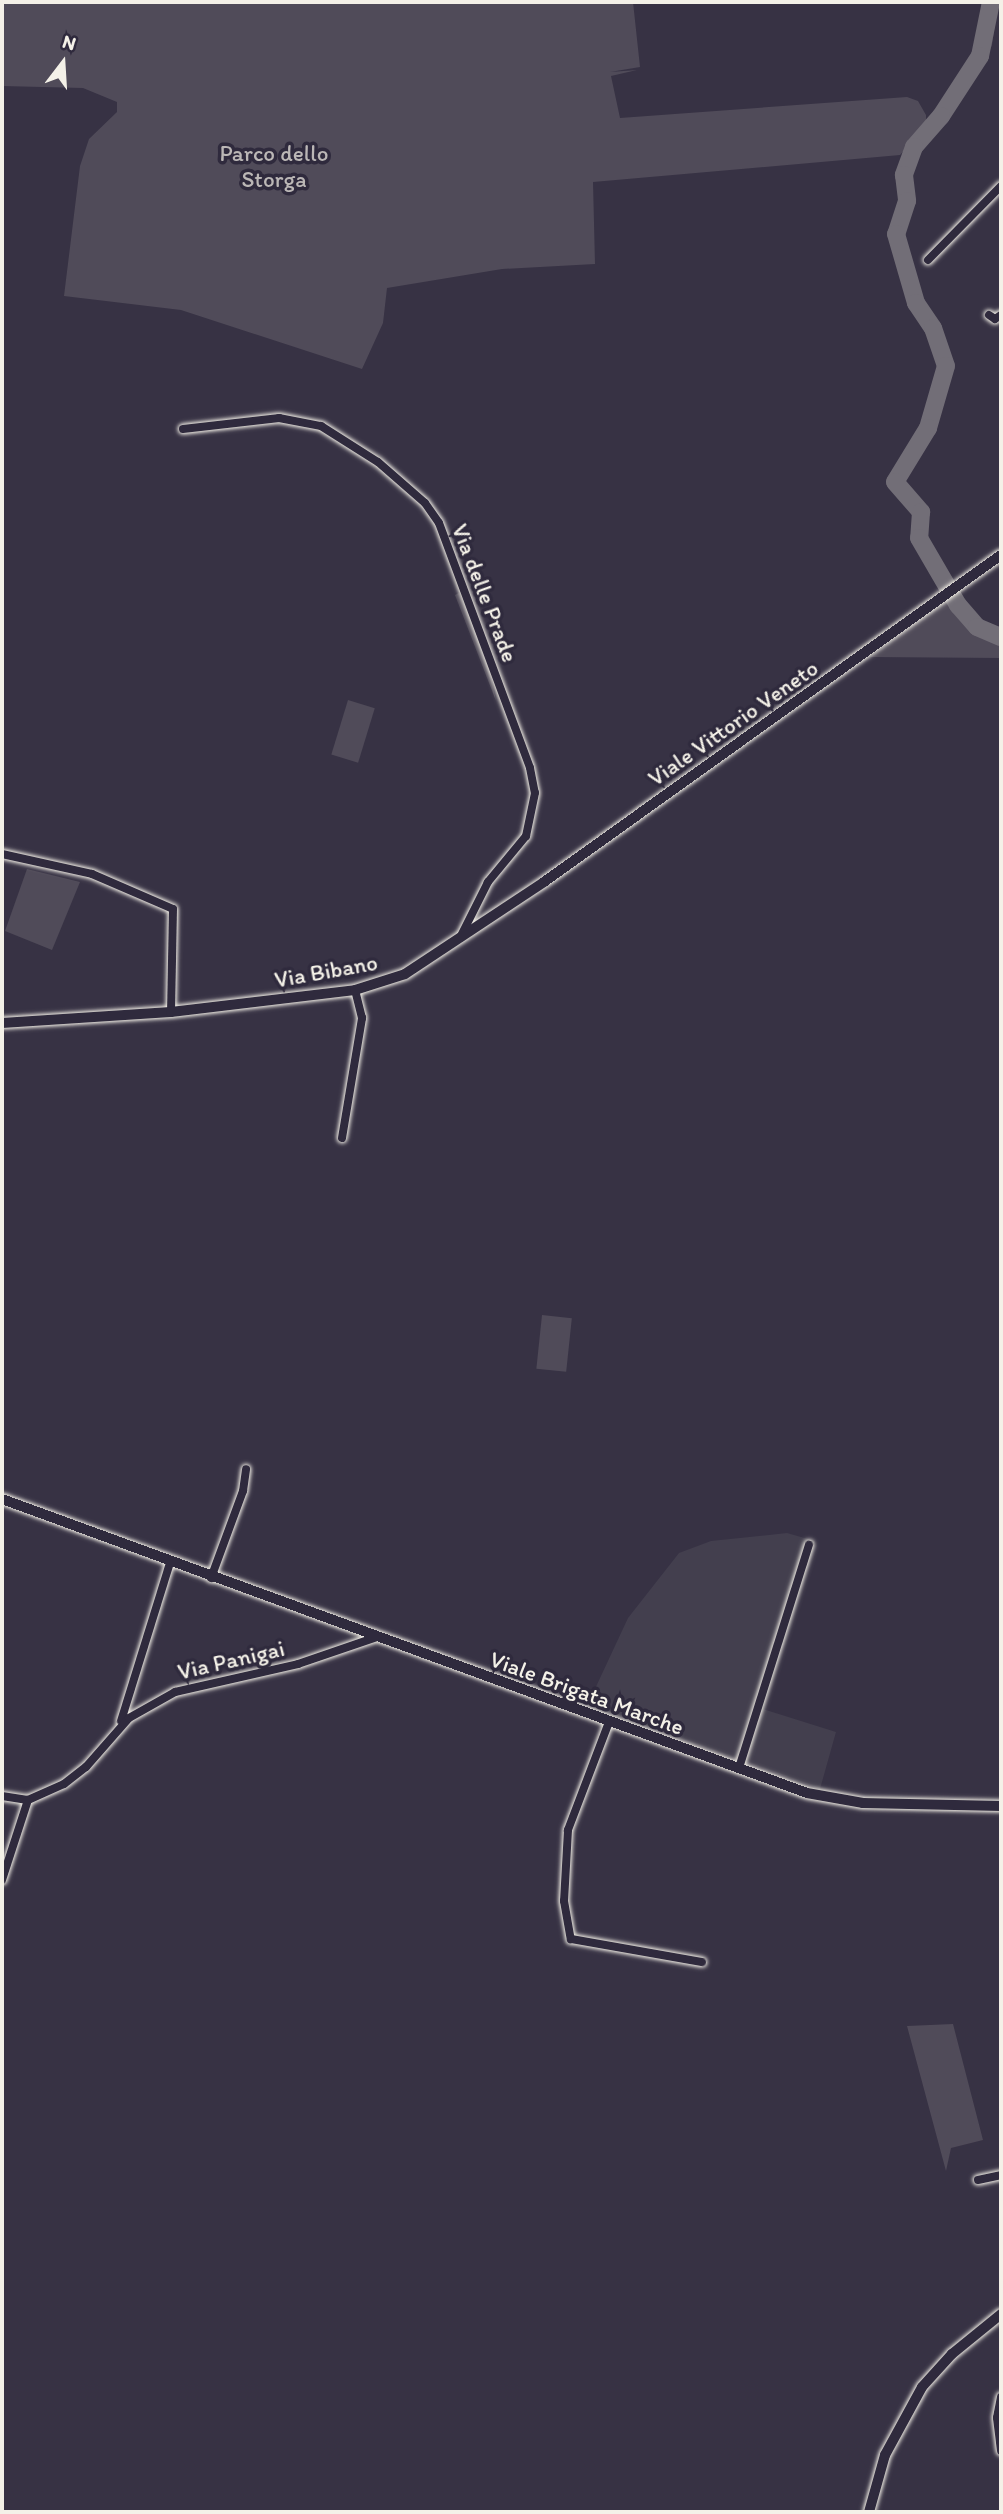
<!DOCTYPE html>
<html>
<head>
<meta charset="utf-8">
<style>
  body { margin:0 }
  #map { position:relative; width:1003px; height:2514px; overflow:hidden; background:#373244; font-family:Itim,sans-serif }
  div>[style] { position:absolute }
  .built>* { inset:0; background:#433f4e }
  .green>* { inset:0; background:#504b59; transform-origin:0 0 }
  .river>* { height:18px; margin:-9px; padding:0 9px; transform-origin:9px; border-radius:9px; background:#726e77 }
  .roads { filter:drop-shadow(0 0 2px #f4f1e8) drop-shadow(0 0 2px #f4f1e8) }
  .minor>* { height:8px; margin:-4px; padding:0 4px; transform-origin:4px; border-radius:4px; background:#2f2a3d }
  .tertiary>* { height:10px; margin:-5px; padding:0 5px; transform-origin:5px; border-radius:5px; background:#2f2a3d }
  span { translate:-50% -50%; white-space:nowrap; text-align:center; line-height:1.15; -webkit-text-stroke:7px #2f2a3d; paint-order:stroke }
  .park-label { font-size:23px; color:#bbb7b6 }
  .street-label { font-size:23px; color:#f4f1e8 }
  .frame { position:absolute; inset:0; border:4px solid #f4f1e8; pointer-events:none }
  .north { position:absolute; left:28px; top:28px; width:70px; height:70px; -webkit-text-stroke:5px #2f2a3d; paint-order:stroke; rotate:17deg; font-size:19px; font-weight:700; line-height:28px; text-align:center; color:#f4f1e8 }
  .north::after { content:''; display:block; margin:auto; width:24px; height:32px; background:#f4f1e8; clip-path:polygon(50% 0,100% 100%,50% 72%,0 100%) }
</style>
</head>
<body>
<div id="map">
  <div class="built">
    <div style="clip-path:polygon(787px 1533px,815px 1541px,760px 1708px,836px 1732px,820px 1789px,587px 1706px,628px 1618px,679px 1553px,711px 1541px)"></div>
  </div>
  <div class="green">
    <div style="clip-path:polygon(2px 2px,633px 2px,640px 67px,610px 72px,637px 70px,611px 76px,620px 118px,907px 97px,918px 101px,926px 115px,926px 127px,900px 155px,593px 182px,595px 264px,502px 269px,387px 288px,383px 323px,362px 369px,181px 310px,64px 296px,80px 166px,89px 139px,117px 112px,117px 102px,83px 88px,2px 86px)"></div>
    <div style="clip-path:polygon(982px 2px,998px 2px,992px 45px,982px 69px,969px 59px,977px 41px)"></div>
    <div style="clip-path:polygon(957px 592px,979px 619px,1001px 630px,1001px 658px,870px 657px)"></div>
    <div style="clip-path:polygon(459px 593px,486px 652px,496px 701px,455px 595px)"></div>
    <div style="left:348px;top:700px;width:28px;height:57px;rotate:17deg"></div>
    <div style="clip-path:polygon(27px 869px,80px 882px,52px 950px,5px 931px)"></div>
    <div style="left:542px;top:1315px;width:30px;height:54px;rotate:6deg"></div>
    <div style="clip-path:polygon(953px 2024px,983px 2140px,951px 2148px,946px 2171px,907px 2026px)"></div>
  </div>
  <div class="river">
    <div style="left:991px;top:2px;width:55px;rotate:101.5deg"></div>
    <div style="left:980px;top:56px;width:72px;rotate:123deg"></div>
    <div style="left:941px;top:116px;width:41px;rotate:131.1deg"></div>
    <div style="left:914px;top:147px;width:30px;rotate:110deg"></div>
    <div style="left:904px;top:175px;width:26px;rotate:83deg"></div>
    <div style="left:907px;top:201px;width:35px;rotate:108deg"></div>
    <div style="left:896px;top:234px;width:72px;rotate:73.8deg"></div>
    <div style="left:916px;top:303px;width:30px;rotate:56deg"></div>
    <div style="left:933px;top:328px;width:40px;rotate:71.1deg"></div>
    <div style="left:946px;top:366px;width:65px;rotate:106.2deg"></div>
    <div style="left:928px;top:428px;width:63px;rotate:121.4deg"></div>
    <div style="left:895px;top:482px;width:40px;rotate:49deg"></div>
    <div style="left:921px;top:512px;width:26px;rotate:94deg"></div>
    <div style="left:919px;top:538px;width:78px;rotate:59.8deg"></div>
    <div style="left:958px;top:605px;width:29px;rotate:49deg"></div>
    <div style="left:977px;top:627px;width:26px;rotate:23deg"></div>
  </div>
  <div class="roads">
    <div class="minor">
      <div style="left:928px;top:260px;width:104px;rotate:-45.4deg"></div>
      <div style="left:989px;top:315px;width:7px;rotate:34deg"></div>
      <div style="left:995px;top:319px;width:7px;rotate:-34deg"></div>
      <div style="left:183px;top:429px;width:97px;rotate:-6.5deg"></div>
      <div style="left:279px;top:418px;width:43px;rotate:10.8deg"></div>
      <div style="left:321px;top:426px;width:67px;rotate:32.3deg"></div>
      <div style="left:378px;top:462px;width:62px;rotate:41.1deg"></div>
      <div style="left:425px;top:503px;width:24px;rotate:55deg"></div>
      <div style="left:439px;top:523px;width:261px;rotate:69.6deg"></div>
      <div style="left:530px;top:768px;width:25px;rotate:79deg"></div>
      <div style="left:535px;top:793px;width:44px;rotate:101.8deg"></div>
      <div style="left:526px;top:836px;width:60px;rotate:129.6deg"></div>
      <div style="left:488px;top:882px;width:63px;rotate:116.6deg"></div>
      <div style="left:2px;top:854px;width:92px;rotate:12.5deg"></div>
      <div style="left:92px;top:874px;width:88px;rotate:23.4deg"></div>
      <div style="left:173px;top:909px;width:103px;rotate:91.1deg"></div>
      <div style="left:342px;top:1138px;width:122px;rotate:-80.5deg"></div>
      <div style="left:362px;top:1018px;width:29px;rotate:-104deg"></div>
      <div style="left:211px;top:1578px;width:93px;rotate:-69.8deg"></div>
      <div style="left:243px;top:1491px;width:22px;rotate:-82deg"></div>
      <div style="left:121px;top:1721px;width:165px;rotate:-72.8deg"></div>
      <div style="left:609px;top:1722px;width:116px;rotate:110.8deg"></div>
      <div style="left:568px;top:1830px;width:71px;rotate:93.2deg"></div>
      <div style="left:564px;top:1901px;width:39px;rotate:80deg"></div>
      <div style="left:571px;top:1939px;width:133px;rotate:10deg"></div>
      <div style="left:739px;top:1768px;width:234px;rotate:-72.6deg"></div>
      <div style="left:2px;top:1796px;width:26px;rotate:9deg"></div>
      <div style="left:28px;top:1800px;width:39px;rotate:-24deg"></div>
      <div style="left:64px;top:1784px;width:28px;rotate:-38deg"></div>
      <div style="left:86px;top:1767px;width:65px;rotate:-48.7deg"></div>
      <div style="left:129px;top:1718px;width:53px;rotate:-29.5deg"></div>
      <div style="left:175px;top:1692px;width:126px;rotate:-12.8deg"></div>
      <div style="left:298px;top:1664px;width:83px;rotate:-18.9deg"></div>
      <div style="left:2px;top:1880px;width:84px;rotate:-72deg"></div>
      <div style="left:978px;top:2180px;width:24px;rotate:-12deg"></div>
      <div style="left:1001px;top:2397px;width:21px;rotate:101deg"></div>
      <div style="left:997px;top:2418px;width:33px;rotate:83deg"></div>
    </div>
    <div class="tertiary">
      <div style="left:2px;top:1023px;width:169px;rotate:-3.7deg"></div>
      <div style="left:171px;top:1012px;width:185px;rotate:-6.8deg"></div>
      <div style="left:355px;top:990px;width:52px;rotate:-17.7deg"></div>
      <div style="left:405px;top:974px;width:167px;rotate:-33.5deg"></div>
      <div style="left:544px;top:882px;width:562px;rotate:-35.59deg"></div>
      <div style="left:2px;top:1499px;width:857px;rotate:20.06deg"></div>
      <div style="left:807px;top:1793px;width:57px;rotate:10.1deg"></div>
      <div style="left:863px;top:1803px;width:138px;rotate:1.2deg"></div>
      <div style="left:869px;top:2512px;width:59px;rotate:-74.3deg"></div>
      <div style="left:885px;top:2455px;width:77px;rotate:-61.4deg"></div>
      <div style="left:922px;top:2387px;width:45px;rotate:-47.7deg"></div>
      <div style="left:952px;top:2354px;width:63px;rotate:-39.2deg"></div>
    </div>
  </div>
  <div class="park-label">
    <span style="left:274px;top:166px">Parco dello<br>Storga</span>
  </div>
  <div class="street-label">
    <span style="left:485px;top:593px;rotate:69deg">Via delle Prade</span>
    <span style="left:733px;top:723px;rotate:-35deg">Viale Vittorio Veneto</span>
    <span style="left:326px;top:971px;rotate:-10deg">Via Bibano</span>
    <span style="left:231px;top:1660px;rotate:-13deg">Via Panigai</span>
    <span style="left:587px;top:1693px;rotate:20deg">Viale Brigata Marche</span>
  </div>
  <div class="frame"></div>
  <div class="north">N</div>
</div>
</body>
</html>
